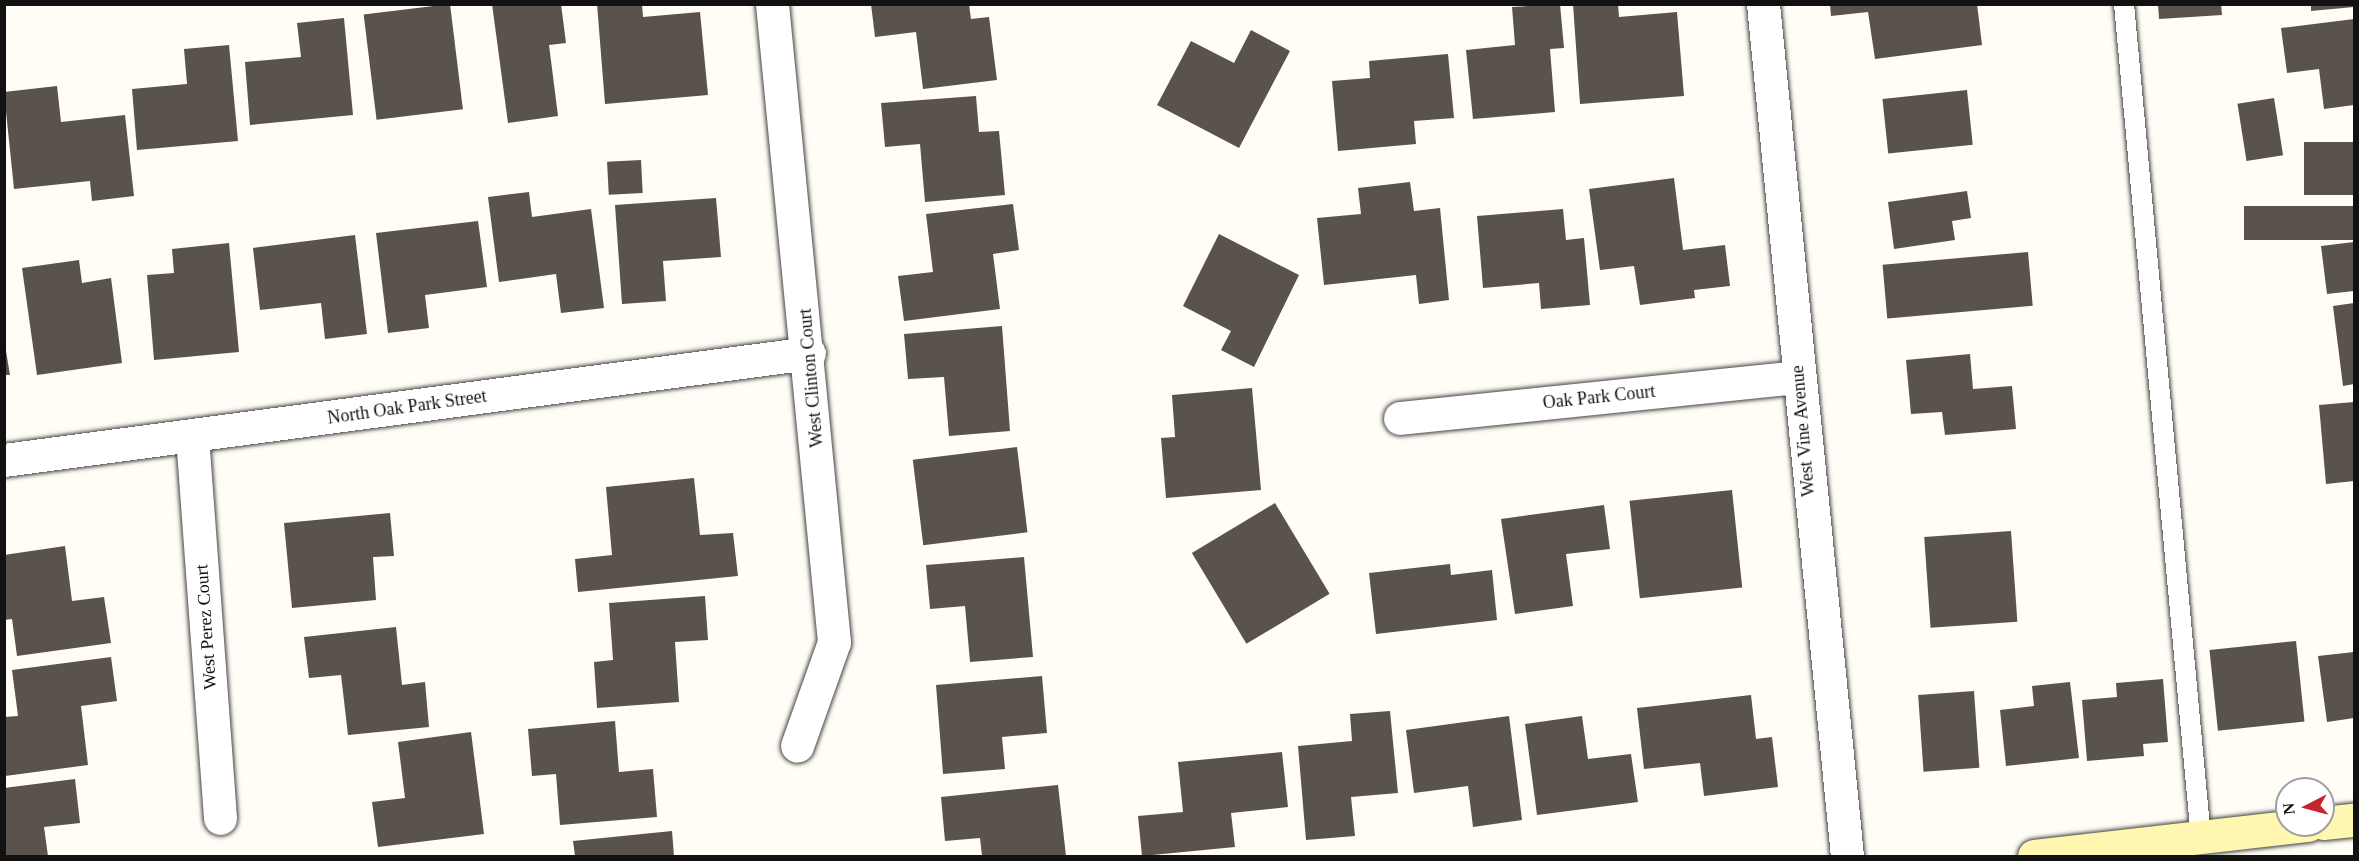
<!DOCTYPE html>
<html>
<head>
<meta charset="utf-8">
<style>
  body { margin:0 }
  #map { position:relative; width:2359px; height:861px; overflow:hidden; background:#fffdf5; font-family:"Times New Roman",serif }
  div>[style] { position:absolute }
  .building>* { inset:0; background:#5a524d; transform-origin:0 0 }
  .roads { filter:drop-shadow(0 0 2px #444) drop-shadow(0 0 2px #444) }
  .lane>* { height:20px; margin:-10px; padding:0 10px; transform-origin:10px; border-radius:10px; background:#fff }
  .street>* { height:33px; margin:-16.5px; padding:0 16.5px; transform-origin:16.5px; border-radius:16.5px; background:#fff }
  .secondary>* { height:33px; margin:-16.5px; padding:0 16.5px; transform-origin:16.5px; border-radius:16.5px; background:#fff6b0 }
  span { translate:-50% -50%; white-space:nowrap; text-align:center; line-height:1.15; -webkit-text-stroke:6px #fff; paint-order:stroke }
  .street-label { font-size:18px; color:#111 }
  .frame { position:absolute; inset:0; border:6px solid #111; pointer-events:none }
  .north { position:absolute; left:2275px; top:777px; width:60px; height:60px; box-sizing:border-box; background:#fff; border:2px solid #a0a0a0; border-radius:50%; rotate:264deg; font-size:16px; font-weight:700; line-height:24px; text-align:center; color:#111 }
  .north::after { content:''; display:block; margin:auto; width:21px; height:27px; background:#c4262e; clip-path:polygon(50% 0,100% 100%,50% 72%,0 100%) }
</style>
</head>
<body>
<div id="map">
  <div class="building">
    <div style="left:450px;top:4px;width:106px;height:87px;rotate:83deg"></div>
    <div style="clip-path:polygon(492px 4px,561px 4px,566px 43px,549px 45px,558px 116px,508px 123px)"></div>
    <div style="clip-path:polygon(597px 4px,642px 4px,643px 17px,700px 12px,708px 95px,605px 104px)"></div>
    <div style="clip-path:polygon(871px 4px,969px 4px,971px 19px,989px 17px,997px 80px,923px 89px,916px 32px,875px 37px)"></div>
    <div style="clip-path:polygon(1560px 4px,1564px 48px,1550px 49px,1555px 112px,1473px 119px,1466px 50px,1515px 45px,1512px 7px)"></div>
    <div style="clip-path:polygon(1573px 4px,1618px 4px,1619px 17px,1677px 12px,1684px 96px,1580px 104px)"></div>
    <div style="clip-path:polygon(1830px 4px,1977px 4px,1982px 45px,1875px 59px,1868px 12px,1831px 16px)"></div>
    <div style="clip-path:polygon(2158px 4px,2221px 4px,2222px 15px,2159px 19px)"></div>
    <div style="clip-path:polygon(2311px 4px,2354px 4px,2354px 7px,2311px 11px)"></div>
    <div style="clip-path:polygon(344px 18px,353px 115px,250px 125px,245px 62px,301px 57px,297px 23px)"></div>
    <div style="clip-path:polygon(2354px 19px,2354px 105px,2324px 109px,2319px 69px,2287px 73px,2281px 28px)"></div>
    <div style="clip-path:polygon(1251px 30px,1290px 51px,1239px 148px,1157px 105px,1191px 41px,1234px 63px)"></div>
    <div style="clip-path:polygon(229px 45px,238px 141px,137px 150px,132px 89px,187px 84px,184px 49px)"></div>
    <div style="clip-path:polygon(1448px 54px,1454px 118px,1414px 121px,1416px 144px,1338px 151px,1332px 81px,1370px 78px,1369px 61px)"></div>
    <div style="clip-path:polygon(57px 86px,61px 122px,125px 115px,134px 196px,92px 201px,90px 181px,14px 189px,4px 92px)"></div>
    <div style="left:1967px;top:90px;width:55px;height:85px;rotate:84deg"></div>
    <div style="clip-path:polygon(976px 96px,979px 132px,999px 131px,1005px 195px,925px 202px,920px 144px,885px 147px,881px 103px)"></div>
    <div style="left:2274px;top:98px;width:58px;height:37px;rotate:81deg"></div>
    <div style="left:2354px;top:142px;width:53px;height:50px;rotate:90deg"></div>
    <div style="left:641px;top:160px;width:33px;height:34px;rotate:87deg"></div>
    <div style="clip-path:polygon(1674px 178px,1683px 250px,1725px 245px,1730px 286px,1694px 290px,1695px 298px,1640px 305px,1634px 266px,1600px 270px,1589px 189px)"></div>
    <div style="clip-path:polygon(1410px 182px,1414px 211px,1440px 208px,1449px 300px,1419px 304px,1416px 275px,1324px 285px,1317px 218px,1361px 214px,1358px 188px)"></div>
    <div style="clip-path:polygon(1967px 191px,1971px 218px,1952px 221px,1955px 240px,1894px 249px,1888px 202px)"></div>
    <div style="clip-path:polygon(529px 192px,532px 217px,591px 209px,604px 308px,561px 313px,556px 274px,499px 282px,488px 197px)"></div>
    <div style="clip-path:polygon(716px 198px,721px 257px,663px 261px,666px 301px,622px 304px,615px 205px)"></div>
    <div style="clip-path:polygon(1013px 204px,1019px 250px,993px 254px,1000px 309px,904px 321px,898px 276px,933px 272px,926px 214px)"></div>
    <div style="left:2354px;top:206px;width:34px;height:110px;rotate:90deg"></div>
    <div style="clip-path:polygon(1563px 209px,1566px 240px,1584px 238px,1590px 305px,1541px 309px,1539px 283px,1483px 288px,1477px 216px)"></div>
    <div style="clip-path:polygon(478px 221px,487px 287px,425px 295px,429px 328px,388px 333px,376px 233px)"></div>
    <div style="clip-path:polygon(1219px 234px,1299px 275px,1254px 367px,1221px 350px,1231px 331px,1183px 306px)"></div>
    <div style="clip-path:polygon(355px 235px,367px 334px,325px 339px,321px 303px,260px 310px,253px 248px)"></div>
    <div style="clip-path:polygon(2354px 242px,2354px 291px,2327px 294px,2321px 246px)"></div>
    <div style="clip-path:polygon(229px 243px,239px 352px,154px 360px,147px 275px,174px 273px,172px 249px)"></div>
    <div style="left:2028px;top:252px;width:54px;height:146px;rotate:85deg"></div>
    <div style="clip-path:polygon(79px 260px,82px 283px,111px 278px,122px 363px,37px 375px,22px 268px)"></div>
    <div style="clip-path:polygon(2354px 303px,2354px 384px,2343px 386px,2333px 306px)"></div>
    <div style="clip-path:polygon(1002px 326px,1010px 431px,949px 436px,944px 377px,908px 379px,904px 334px)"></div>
    <div style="clip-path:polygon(4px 339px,10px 375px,4px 375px)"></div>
    <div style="clip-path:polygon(1970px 354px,1973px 389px,2012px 386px,2016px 429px,1945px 435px,1942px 412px,1911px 414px,1906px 360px)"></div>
    <div style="clip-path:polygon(1252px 388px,1261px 490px,1166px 498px,1161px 438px,1175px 437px,1172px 395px)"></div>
    <div style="clip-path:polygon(2354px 402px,2354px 481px,2326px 484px,2319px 405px)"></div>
    <div style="left:1017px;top:447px;width:86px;height:105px;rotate:83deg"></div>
    <div style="clip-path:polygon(694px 478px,700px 535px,733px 533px,738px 576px,578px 592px,575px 559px,612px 555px,606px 487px)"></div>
    <div style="left:1732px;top:490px;width:98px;height:103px;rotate:84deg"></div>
    <div style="left:1275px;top:503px;width:106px;height:97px;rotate:59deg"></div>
    <div style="clip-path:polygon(1604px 505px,1610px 549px,1566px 554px,1573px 606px,1515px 614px,1501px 519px)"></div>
    <div style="clip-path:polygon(390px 513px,394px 556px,373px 557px,376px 600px,292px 608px,284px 523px)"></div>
    <div style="left:2011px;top:531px;width:91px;height:87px;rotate:86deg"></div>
    <div style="clip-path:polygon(65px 546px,72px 601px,104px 597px,111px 643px,17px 656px,12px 619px,4px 620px,4px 555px)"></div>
    <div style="clip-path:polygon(1024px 557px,1033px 657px,970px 662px,965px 606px,930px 609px,926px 565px)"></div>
    <div style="clip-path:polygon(1450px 564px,1451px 575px,1492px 570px,1497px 620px,1376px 634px,1369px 573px)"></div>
    <div style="clip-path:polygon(705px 596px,708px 640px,675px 642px,679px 702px,597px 708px,594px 662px,613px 660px,609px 603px)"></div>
    <div style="clip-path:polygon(396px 627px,402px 685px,425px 682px,429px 727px,348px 735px,341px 675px,309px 678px,304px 637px)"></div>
    <div style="left:2296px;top:641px;width:81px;height:87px;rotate:84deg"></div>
    <div style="clip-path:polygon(2354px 652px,2354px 718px,2327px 722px,2318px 656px)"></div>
    <div style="clip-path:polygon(111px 657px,117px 701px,81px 706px,88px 765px,5px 776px,4px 717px,18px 716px,12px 670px)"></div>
    <div style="clip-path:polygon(1042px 676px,1047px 733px,1002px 737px,1005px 769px,943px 774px,936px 685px)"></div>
    <div style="clip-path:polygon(2163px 679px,2168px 742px,2143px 744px,2144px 756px,2087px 761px,2082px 700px,2117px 697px,2116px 683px)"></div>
    <div style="clip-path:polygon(2070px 682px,2079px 758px,2006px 766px,2000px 710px,2034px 706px,2032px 686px)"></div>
    <div style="left:1974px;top:691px;width:77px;height:56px;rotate:86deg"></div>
    <div style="clip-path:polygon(1751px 695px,1756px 739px,1772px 737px,1778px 787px,1704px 796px,1700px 763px,1644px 769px,1637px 708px)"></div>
    <div style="clip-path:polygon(1390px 711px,1398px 793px,1351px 797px,1355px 836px,1306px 840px,1298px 746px,1352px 741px,1350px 714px)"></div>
    <div style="clip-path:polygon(1509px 716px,1522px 820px,1473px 827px,1468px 786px,1414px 793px,1406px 730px)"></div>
    <div style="clip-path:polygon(1582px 716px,1588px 759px,1631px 754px,1638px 802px,1537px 815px,1525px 724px)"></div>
    <div style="clip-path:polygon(615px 721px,619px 772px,653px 769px,657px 817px,560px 825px,556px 774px,532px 776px,528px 729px)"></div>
    <div style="clip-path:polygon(471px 732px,484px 834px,378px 847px,372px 802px,405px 798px,398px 742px)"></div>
    <div style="clip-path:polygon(1282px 752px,1288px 807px,1231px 813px,1235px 847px,1142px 856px,1138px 816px,1183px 812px,1178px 762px)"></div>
    <div style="clip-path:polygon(75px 779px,80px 823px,44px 827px,48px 856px,4px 856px,4px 788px)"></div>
    <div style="clip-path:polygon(1058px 785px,1066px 856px,982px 856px,980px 838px,945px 841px,941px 797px)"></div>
    <div style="clip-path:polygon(672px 831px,674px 856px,575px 856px,573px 841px)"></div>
  </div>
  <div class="roads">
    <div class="lane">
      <div style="left:2124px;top:4px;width:838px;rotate:84.73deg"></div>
    </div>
    <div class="street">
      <div style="left:772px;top:4px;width:641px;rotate:84.45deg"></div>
      <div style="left:834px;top:642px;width:110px;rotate:109.6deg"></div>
      <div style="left:1763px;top:4px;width:856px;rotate:84.37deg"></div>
      <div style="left:1400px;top:418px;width:399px;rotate:-5.9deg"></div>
      <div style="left:192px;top:436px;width:383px;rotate:85.8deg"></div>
      <div style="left:4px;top:460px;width:812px;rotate:-7.57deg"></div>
    </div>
    <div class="secondary">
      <div style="left:2323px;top:823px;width:31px;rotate:-6deg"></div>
      <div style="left:2034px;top:856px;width:276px;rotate:-6.5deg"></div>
    </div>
  </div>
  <div class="street-label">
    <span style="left:811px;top:378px;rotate:-95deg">West Clinton Court</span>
    <span style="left:1599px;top:397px;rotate:-6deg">Oak Park Court</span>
    <span style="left:407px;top:407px;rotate:-8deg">North Oak Park Street</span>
    <span style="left:1803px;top:431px;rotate:-95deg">West Vine Avenue</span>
    <span style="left:206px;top:627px;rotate:-94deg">West Perez Court</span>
  </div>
  <div class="frame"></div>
  <div class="north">N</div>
</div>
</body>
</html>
